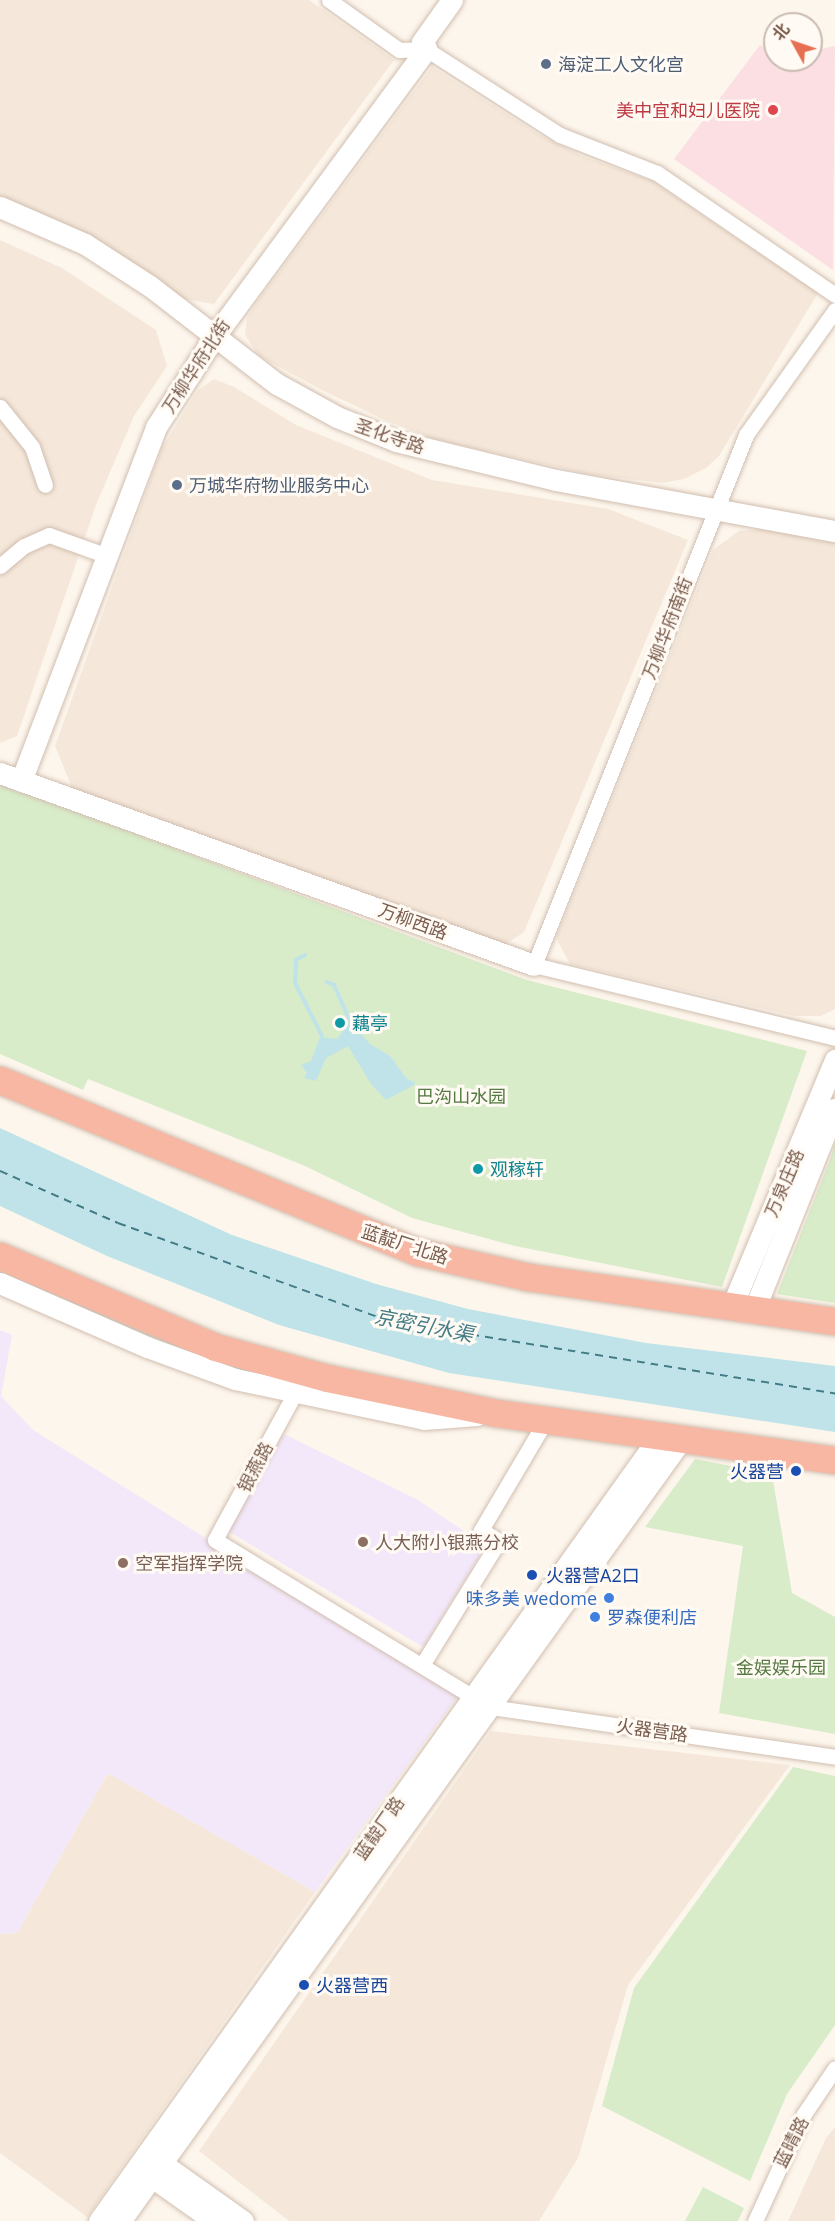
<!DOCTYPE html>
<html>
<head>
<meta charset="utf-8">
<style>
  body { margin:0 }
  #map { position:relative; width:835px; height:2221px; overflow:hidden; background:#fdf6ec; font-family:"Open Sans","Noto Sans SC",sans-serif }
  div>[style] { position:absolute }
  .residential>* { inset:0; background:#f5e8da }
  .education>* { inset:0; background:#f3e8fa }
  .medical>* { inset:0; background:#fbdfe3 }
  .green>* { inset:0; background:#d8ecc9 }
  .water>* { inset:0; background:#bfe3e8 }
  .stream>* { height:4px; margin:-2px; padding:0 2px; transform-origin:2px; border-radius:2px; background:#bfe3e8 }
  .ferry>* { height:1.5px; margin-top:-0.75px; transform-origin:0; background:repeating-linear-gradient(90deg,#437c86 0 8px,transparent 0 14px) }
  .roads { filter:drop-shadow(0 0 2px #d1beb0) drop-shadow(0 0 2px #d1beb0) }
  .street>* { height:15px; margin:-7.5px; padding:0 7.5px; transform-origin:7.5px; border-radius:7.5px; background:#fff }
  .secondary>* { height:21px; margin:-10.5px; padding:0 10.5px; transform-origin:10.5px; border-radius:10.5px; background:#fff }
  .highway>* { height:27px; margin:-13.5px; padding:0 13.5px; transform-origin:13.5px; border-radius:13.5px; background:#f7b7a3 }
  .dots>* { width:16px; height:16px; translate:-50% -50%; box-sizing:border-box; border:3px solid #fffaf3; border-radius:50% }
  span { translate:-50% -50%; white-space:nowrap; text-align:center; line-height:1.15; -webkit-text-stroke:6px #fffaf3; paint-order:stroke }
  .service-label { font-size:18px; color:#4e5e75 }
  .left { translate:0 -50%; text-align:left }
  .health-label { font-size:18px; color:#be3a42 }
  .right { translate:-100% -50%; text-align:right }
  .street-label { font-size:18px; color:#7a5c4d }
  .culture-label { font-size:18px; color:#0d838f }
  .park-label { font-size:18px; color:#537a41 }
  .transit-label { font-size:18px; color:#164399 }
  .education-label { font-size:18px; color:#785e54 }
  .shop-label { font-size:18px; color:#366cbe }
  .water-label { font-size:20px; color:#437c86; font-style:italic }
  .north { position:absolute; left:763px; top:12px; width:60px; height:60px; box-sizing:border-box; background:#fffaf3; border:2px solid #cabbb1; border-radius:50%; rotate:310deg; font-size:16px; font-weight:700; line-height:24px; text-align:center; color:#7a5c4d }
  .north::after { content:''; display:block; margin:auto; width:21px; height:27px; background:#e76f51; clip-path:polygon(50% 0,100% 100%,50% 72%,0 100%) }
</style>
</head>
<body>
<div id="map">
  <div class="residential">
    <div style="clip-path:polygon(0 0,309px 0,394px 60px,214px 304px,183px 299px,72px 227px,0 198px)"></div>
    <div style="clip-path:polygon(432px 67px,538px 134px,582px 156px,652px 181px,818px 293px,719px 456px,706px 468px,684px 479px,662px 483px,588px 474px,435px 439px,387px 421px,322px 390px,259px 356px,245px 335px,247px 318px,259px 299px)"></div>
    <div style="clip-path:polygon(0 240px,62px 268px,156px 330px,167px 366px,134px 416px,96px 505px,17px 736px,0 743px)"></div>
    <div style="clip-path:polygon(214px 379px,234px 387px,296px 425px,432px 480px,608px 509px,688px 540px,524px 932px,503px 946px,73px 790px,55px 746px,162px 448px,198px 390px)"></div>
    <div style="clip-path:polygon(760px 529px,835px 543px,835px 1009px,821px 1016px,794px 1016px,570px 964px,556px 938px,713px 550px,739px 531px)"></div>
    <div style="clip-path:polygon(491px 1731px,790px 1765px,628px 1985px,578px 2158px,539px 2221px,289px 2221px,199px 2151px)"></div>
    <div style="clip-path:polygon(108px 1773px,315px 1892px,87px 2217px,0 2153px,0 1934px,17px 1933px)"></div>
    <div style="clip-path:polygon(835px 2127px,835px 2221px,788px 2221px,826px 2138px)"></div>
  </div>
  <div class="education">
    <div style="clip-path:polygon(0 1330px,12px 1335px,1px 1396px,33px 1430px,458px 1696px,315px 1892px,108px 1773px,17px 1933px,0 1934px)"></div>
    <div style="clip-path:polygon(284px 1434px,418px 1500px,486px 1546px,423px 1647px,226px 1530px)"></div>
  </div>
  <div class="medical">
    <div style="clip-path:polygon(760px 45px,775px 54px,775px 60px,811px 60px,811px 51px,835px 46px,833px 270px,674px 159px)"></div>
  </div>
  <div class="green">
    <div style="clip-path:polygon(0 783px,527px 980px,807px 1051px,722px 1287px,515px 1246px,412px 1218px,305px 1166px,88px 1079px,83px 1090px,0 1054px)"></div>
    <div style="clip-path:polygon(835px 1142px,835px 1303px,777px 1294px,831px 1157px)"></div>
    <div style="clip-path:polygon(695px 1459px,772px 1474px,792px 1593px,835px 1617px,835px 1734px,719px 1713px,743px 1546px,645px 1527px)"></div>
    <div style="clip-path:polygon(793px 1767px,835px 1776px,835px 2025px,787px 2094px,750px 2181px,602px 2106px,634px 1988px)"></div>
    <div style="clip-path:polygon(703px 2187px,744px 2208px,738px 2221px,685px 2221px)"></div>
  </div>
  <div class="water">
    <div style="clip-path:polygon(350px 1021px,370px 1044px,390px 1056px,407px 1079px,415px 1082px,414px 1085px,386px 1100px,371px 1084px,348px 1046px,326px 1058px,316px 1081px,304px 1078px,307px 1073px,301px 1065px,311px 1061px,320px 1037px,337px 1039px)"></div>
    <div style="clip-path:polygon(0 1128px,232px 1235px,376px 1284px,468px 1309px,646px 1343px,835px 1366px,835px 1432px,449px 1373px,279px 1325px,107px 1256px,0 1206px)"></div>
  </div>
  <div class="stream">
    <div style="left:305px;top:955px;width:10px;rotate:151deg"></div>
    <div style="left:296px;top:960px;width:23px;rotate:92deg"></div>
    <div style="left:295px;top:983px;width:59px;rotate:63deg"></div>
    <div style="left:327px;top:982px;width:8px;rotate:23deg"></div>
    <div style="left:334px;top:985px;width:39px;rotate:66deg"></div>
  </div>
  <div class="ferry">
    <div style="left:0;top:1171px;width:129px;rotate:23.8deg"></div>
    <div style="left:118px;top:1223px;width:287px;rotate:19.9deg"></div>
    <div style="left:388px;top:1321px;width:453px;rotate:9.2deg"></div>
  </div>
  <div class="roads">
    <div class="street">
      <div style="left:329px;top:0;width:86px;rotate:35.5deg"></div>
      <div style="left:399px;top:50px;width:27px;rotate:-2deg"></div>
      <div style="left:426px;top:49px;width:159px;rotate:32.7deg"></div>
      <div style="left:560px;top:135px;width:104px;rotate:21.4deg"></div>
      <div style="left:657px;top:173px;width:216px;rotate:34.4deg"></div>
      <div style="left:835px;top:310px;width:153px;rotate:125.5deg"></div>
      <div style="left:746px;top:435px;width:571px;rotate:111.8deg"></div>
      <div style="left:534px;top:965px;width:310px;rotate:13.6deg"></div>
      <div style="left:0;top:407px;width:51px;rotate:51.3deg"></div>
      <div style="left:32px;top:447px;width:40px;rotate:71.1deg"></div>
      <div style="left:0;top:566px;width:31px;rotate:-40deg"></div>
      <div style="left:24px;top:546px;width:27px;rotate:-24deg"></div>
      <div style="left:49px;top:535px;width:59px;rotate:19.7deg"></div>
      <div style="left:295px;top:1393px;width:167px;rotate:118.6deg"></div>
      <div style="left:215px;top:1540px;width:322px;rotate:31.3deg"></div>
      <div style="left:490px;top:1707px;width:349px;rotate:8.2deg"></div>
      <div style="left:422px;top:1665px;width:146px;rotate:-58.2deg"></div>
      <div style="left:499px;top:1541px;width:21px;rotate:-149deg"></div>
      <div style="left:481px;top:1530px;width:128px;rotate:-59.4deg"></div>
      <div style="left:755px;top:2221px;width:118px;rotate:-65.4deg"></div>
      <div style="left:804px;top:2114px;width:55px;rotate:-56deg"></div>
    </div>
    <div class="secondary">
      <div style="left:0;top:207px;width:93px;rotate:23.5deg"></div>
      <div style="left:85px;top:244px;width:77px;rotate:32.9deg"></div>
      <div style="left:150px;top:286px;width:160px;rotate:37.7deg"></div>
      <div style="left:277px;top:384px;width:68px;rotate:28.8deg"></div>
      <div style="left:337px;top:417px;width:64px;rotate:22.1deg"></div>
      <div style="left:396px;top:441px;width:165px;rotate:13.7deg"></div>
      <div style="left:556px;top:480px;width:284px;rotate:10.4deg"></div>
      <div style="left:0;top:773px;width:567px;rotate:19.78deg"></div>
      <div style="left:21px;top:781px;width:379px;rotate:-69.1deg"></div>
      <div style="left:156px;top:427px;width:107px;rotate:-57.2deg"></div>
      <div style="left:214px;top:337px;width:358px;rotate:-53.6deg"></div>
      <div style="left:426px;top:49px;width:8px;rotate:-120deg"></div>
      <div style="left:422px;top:42px;width:52px;rotate:-54.5deg"></div>
      <div style="left:0;top:1283px;width:160px;rotate:23.5deg"></div>
      <div style="left:147px;top:1347px;width:94px;rotate:20deg"></div>
      <div style="left:235px;top:1379px;width:193px;rotate:11.9deg"></div>
      <div style="left:424px;top:1419px;width:53px;rotate:-4.3deg"></div>
      <div style="left:732px;top:1306px;width:267px;rotate:-67.3deg"></div>
      <div style="left:754px;top:1310px;width:217px;rotate:-68.1deg"></div>
      <div style="left:150px;top:2155px;width:114px;rotate:35.4deg"></div>
      <div style="left:152px;top:2177px;width:76px;rotate:35.4deg"></div>
      <div style="left:99px;top:2221px;width:963px;rotate:-54.46deg"></div>
      <div style="left:120px;top:2221px;width:962px;rotate:-54.31deg"></div>
    </div>
    <div class="highway">
      <div style="left:0;top:1080px;width:452px;rotate:22.4deg"></div>
      <div style="left:418px;top:1252px;width:113px;rotate:12.8deg"></div>
      <div style="left:528px;top:1277px;width:310px;rotate:8.2deg"></div>
      <div style="left:0;top:1256px;width:233px;rotate:22.9deg"></div>
      <div style="left:215px;top:1347px;width:116px;rotate:15.5deg"></div>
      <div style="left:327px;top:1378px;width:173px;rotate:11.7deg"></div>
      <div style="left:496px;top:1413px;width:342px;rotate:7.9deg"></div>
    </div>
  </div>
  <div class="dots">
    <div style="left:546px;top:64px;background:#5c6f8a"></div>
    <div style="left:773px;top:110px;background:#e0444e"></div>
    <div style="left:177px;top:485px;background:#5c6f8a"></div>
    <div style="left:340px;top:1023px;background:#0f9aa8"></div>
    <div style="left:478px;top:1169px;background:#0f9aa8"></div>
    <div style="left:796px;top:1471px;background:#1a4fb4"></div>
    <div style="left:363px;top:1542px;background:#8d6e63"></div>
    <div style="left:123px;top:1563px;background:#8d6e63"></div>
    <div style="left:532px;top:1575px;background:#1a4fb4"></div>
    <div style="left:609px;top:1598px;background:#3f7fe0"></div>
    <div style="left:595px;top:1617px;background:#3f7fe0"></div>
    <div style="left:304px;top:1985px;background:#1a4fb4"></div>
  </div>
  <div class="service-label">
    <span class="left" style="left:558px;top:64px">海淀工人文化宫</span>
    <span class="left" style="left:189px;top:485px">万城华府物业服务中心</span>
  </div>
  <div class="health-label">
    <span class="right" style="left:760px;top:110px">美中宜和妇儿医院</span>
  </div>
  <div class="street-label">
    <span style="left:196px;top:366px;rotate:-57deg">万柳华府北街</span>
    <span style="left:390px;top:436px;rotate:19deg">圣化寺路</span>
    <span style="left:667px;top:628px;rotate:-69deg">万柳华府南街</span>
    <span style="left:413px;top:921px;rotate:20deg">万柳西路</span>
    <span style="left:784px;top:1183px;rotate:-67deg">万泉庄路</span>
    <span style="left:405px;top:1244px;rotate:18deg">蓝靛厂北路</span>
    <span style="left:255px;top:1467px;rotate:-62deg">银燕路</span>
    <span style="left:652px;top:1730px;rotate:8deg">火器营路</span>
    <span style="left:379px;top:1828px;rotate:-55deg">蓝靛厂路</span>
    <span style="left:791px;top:2142px;rotate:-63deg">蓝晴路</span>
  </div>
  <div class="culture-label">
    <span class="left" style="left:352px;top:1023px">藕亭</span>
    <span class="left" style="left:490px;top:1169px">观稼轩</span>
  </div>
  <div class="park-label">
    <span style="left:461px;top:1096px">巴沟山水园</span>
    <span style="left:781px;top:1667px">金娱娱乐园</span>
  </div>
  <div class="transit-label">
    <span class="right" style="left:784px;top:1471px">火器营</span>
    <span class="left" style="left:546px;top:1575px">火器营A2口</span>
    <span class="left" style="left:316px;top:1985px">火器营西</span>
  </div>
  <div class="education-label">
    <span class="left" style="left:375px;top:1542px">人大附小银燕分校</span>
    <span class="left" style="left:135px;top:1563px">空军指挥学院</span>
  </div>
  <div class="shop-label">
    <span class="right" style="left:597px;top:1598px">味多美 wedome</span>
    <span class="left" style="left:607px;top:1617px">罗森便利店</span>
  </div>
  <div class="water-label">
    <span style="left:424px;top:1325px;rotate:11deg">京密引水渠</span>
  </div>
  <div class="north">北</div>
</div>
</body>
</html>
